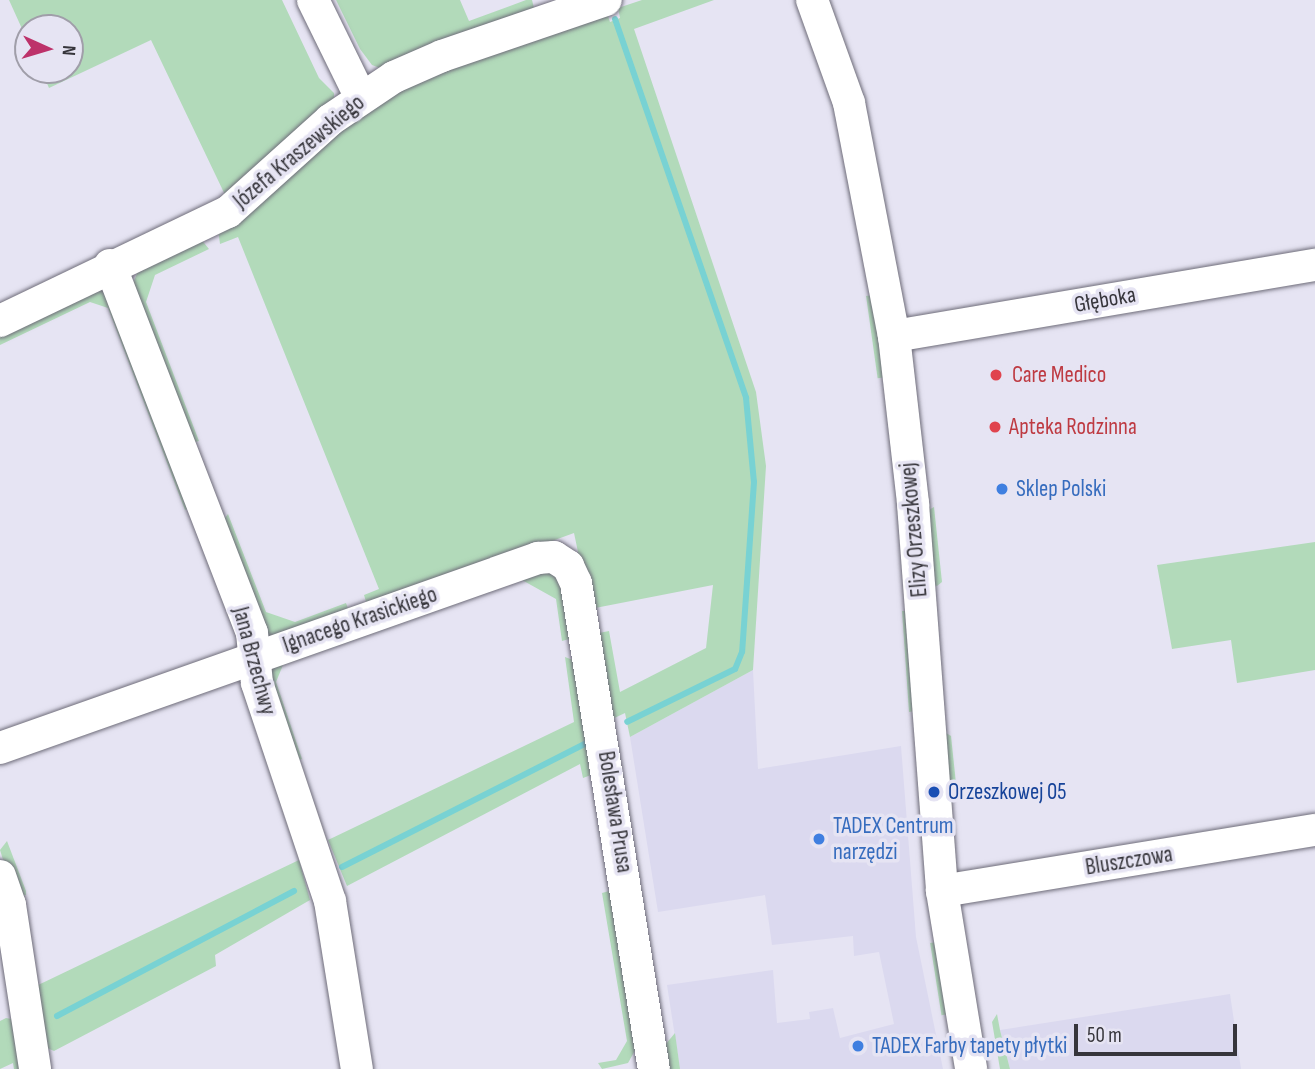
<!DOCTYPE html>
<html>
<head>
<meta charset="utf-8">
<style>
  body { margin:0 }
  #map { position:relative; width:1315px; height:1069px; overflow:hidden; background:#e6e4f3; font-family:"Sofia Sans Condensed",sans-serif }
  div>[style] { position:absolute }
  .built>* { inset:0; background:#dbd9ef }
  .green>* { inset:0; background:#b2daba; transform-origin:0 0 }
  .stream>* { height:6px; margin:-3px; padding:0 3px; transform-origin:3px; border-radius:3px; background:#78d2d3 }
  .roads { filter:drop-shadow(0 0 2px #6e6c79) drop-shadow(0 0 2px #6e6c79) }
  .minor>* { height:32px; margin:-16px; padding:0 16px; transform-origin:16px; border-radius:16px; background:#fff }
  .dots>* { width:19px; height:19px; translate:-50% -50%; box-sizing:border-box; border:4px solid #e6e4f3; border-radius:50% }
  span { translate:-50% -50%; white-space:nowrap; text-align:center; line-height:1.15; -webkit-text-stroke:7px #e6e4f3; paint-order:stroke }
  .street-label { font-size:23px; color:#36353b }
  .health-label { font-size:23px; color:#be3a42 }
  .left { translate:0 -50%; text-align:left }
  .shop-label { font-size:23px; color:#366cbe }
  .transit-label { font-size:23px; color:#164399 }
  .north { position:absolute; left:14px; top:14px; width:70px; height:70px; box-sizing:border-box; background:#e6e4f3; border:2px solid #a09ea9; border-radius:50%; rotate:94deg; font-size:19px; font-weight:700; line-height:28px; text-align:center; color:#36353b }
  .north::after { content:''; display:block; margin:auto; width:24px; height:32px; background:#bd326a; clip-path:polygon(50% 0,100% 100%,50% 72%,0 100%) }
  .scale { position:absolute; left:1074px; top:1024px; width:163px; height:32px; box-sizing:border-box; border:4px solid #36353b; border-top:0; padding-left:9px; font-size:21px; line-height:24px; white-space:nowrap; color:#36353b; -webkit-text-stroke:5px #e6e4f3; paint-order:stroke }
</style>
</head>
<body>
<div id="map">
  <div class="built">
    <div style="clip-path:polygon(753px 670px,758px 769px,901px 746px,916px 937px,943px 1069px,680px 1069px,667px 985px,773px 970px,777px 1023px,810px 1019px,809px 1012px,833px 1008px,840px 1038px,894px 1024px,879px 952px,854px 956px,853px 936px,772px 945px,765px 895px,658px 912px,630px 737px)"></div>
    <div style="clip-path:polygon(1230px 994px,1241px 1069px,1010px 1069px,1000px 1030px)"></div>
  </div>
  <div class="green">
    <div style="clip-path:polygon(9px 0,282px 0,319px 78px,334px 93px,334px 105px,227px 199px,151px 40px,49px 88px,41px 70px,70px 70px,70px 28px,28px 28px,28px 42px)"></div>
    <div style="clip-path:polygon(336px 0,460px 0,469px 21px,526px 0,532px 0,535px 12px,380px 68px,372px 65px,360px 49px)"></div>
    <div style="clip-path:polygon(642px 0,714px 0,634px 29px,756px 392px,766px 466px,753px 670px,630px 737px,625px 713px,608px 721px,599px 633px,609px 631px,620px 692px,706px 648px,713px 585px,590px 609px,574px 533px,368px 608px,364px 595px,379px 589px,238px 237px,220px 244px,218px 229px,391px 88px,606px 10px,610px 22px,620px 18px,618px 8px)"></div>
    <div style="clip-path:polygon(200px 238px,209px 249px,155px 275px,146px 302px,199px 441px,188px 444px,132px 286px,138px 271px)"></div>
    <div style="clip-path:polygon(98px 289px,106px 290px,194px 506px,185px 510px,108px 308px,90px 302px,0 345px,0 334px)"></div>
    <div style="left:874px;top:295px;width:83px;height:8px;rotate:82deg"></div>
    <div style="clip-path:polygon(934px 507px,942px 582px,937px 586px,932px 584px,927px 511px)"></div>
    <div style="clip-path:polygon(228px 514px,266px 612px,295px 622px,346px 603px,350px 614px,270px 638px,262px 633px,221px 523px)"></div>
    <div style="clip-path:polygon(1315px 542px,1315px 670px,1237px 683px,1231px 640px,1172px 649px,1157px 565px)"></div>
    <div style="clip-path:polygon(541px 569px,561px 577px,576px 637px,562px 641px,556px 599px,522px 580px)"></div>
    <div style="clip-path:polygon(902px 611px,909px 611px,915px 711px,909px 712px)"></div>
    <div style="clip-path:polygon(359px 638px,283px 665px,276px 682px,302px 759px,293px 762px,266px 673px,272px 664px)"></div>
    <div style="clip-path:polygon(565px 657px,573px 660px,591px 775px,583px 778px,580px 764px,347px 886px,328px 840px,574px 722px)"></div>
    <div style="clip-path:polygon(946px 733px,951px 736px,957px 793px,949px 798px)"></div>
    <div style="clip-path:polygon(7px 841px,26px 891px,26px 895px,15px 898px,0 850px)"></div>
    <div style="clip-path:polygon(299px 860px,310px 900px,215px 955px,216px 966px,54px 1051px,45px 1047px,34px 987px)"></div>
    <div style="clip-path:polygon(616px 889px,638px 1045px,628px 1063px,602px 1069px,598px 1063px,616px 1060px,627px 1041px,602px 893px)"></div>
    <div style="left:937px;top:942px;width:73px;height:7px;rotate:81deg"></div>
    <div style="clip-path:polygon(997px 1014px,1000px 1030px,1010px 1069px,1000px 1069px,992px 1022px)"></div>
    <div style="clip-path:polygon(6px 1018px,17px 1020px,24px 1069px,14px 1069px,13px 1063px,0 1069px,0 1021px)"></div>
    <div style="clip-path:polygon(675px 1033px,680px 1069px,666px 1069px,665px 1045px)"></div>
  </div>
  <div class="stream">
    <div style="left:615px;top:19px;width:401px;rotate:70.9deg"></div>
    <div style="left:746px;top:398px;width:84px;rotate:84.6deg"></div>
    <div style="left:754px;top:482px;width:170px;rotate:94deg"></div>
    <div style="left:742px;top:652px;width:18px;rotate:112deg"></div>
    <div style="left:735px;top:669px;width:120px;rotate:153.9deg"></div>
    <div style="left:342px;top:867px;width:278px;rotate:-26.9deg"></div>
    <div style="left:57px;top:1016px;width:268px;rotate:-27.8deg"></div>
  </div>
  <div class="roads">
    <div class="minor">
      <div style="left:313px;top:0;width:109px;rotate:63.9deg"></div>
      <div style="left:812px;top:0;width:109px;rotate:70.2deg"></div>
      <div style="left:849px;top:103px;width:237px;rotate:79.1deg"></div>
      <div style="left:894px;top:336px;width:169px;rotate:83.5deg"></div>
      <div style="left:913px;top:504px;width:388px;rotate:85.7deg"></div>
      <div style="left:942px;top:891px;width:180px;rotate:80.7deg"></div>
      <div style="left:110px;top:265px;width:394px;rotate:68.9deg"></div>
      <div style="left:252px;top:633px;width:50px;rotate:84.3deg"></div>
      <div style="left:257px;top:683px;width:230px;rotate:71.5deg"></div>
      <div style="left:330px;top:901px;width:170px;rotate:80.9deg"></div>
      <div style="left:0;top:321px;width:253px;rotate:-25.6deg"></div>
      <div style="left:228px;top:212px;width:137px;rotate:-42deg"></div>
      <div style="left:330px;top:120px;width:77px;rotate:-33.9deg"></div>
      <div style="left:394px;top:77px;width:52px;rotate:-23.6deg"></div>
      <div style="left:442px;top:56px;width:173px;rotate:-18.9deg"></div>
      <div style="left:894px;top:336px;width:427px;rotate:-9.6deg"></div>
      <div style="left:0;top:748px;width:571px;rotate:-19.45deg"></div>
      <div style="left:538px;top:558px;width:16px;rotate:-4deg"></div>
      <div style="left:554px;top:557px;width:17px;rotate:33deg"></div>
      <div style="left:568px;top:566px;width:19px;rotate:65deg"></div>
      <div style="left:576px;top:583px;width:492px;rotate:80.9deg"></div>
      <div style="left:0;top:876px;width:31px;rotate:71deg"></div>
      <div style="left:10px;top:905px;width:166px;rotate:81.3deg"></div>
      <div style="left:942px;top:891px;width:378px;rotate:-9.3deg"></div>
    </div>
  </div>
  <div class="dots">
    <div style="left:996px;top:375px;background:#e0444e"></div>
    <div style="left:995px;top:427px;background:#e0444e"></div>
    <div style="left:1002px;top:489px;background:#3f7fe0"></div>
    <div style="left:934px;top:792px;background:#1a4fb4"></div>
    <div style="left:819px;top:839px;background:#3f7fe0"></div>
    <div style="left:858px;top:1046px;background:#3f7fe0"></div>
  </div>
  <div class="street-label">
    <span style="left:299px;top:152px;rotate:-40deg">Józefa Kraszewskiego</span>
    <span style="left:1105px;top:300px;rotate:-10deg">Głęboka</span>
    <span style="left:914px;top:530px;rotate:-95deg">Elizy Orzeszkowej</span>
    <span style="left:360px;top:620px;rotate:-19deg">Ignacego Krasickiego</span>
    <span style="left:254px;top:661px;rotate:75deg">Jana Brzechwy</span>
    <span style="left:615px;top:812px;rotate:81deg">Bolesława Prusa</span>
    <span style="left:1129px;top:861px;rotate:-9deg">Bluszczowa</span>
  </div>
  <div class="health-label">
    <span class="left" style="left:1012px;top:375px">Care Medico</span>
    <span class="left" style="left:1009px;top:427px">Apteka Rodzinna</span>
  </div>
  <div class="shop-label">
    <span class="left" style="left:1016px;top:489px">Sklep Polski</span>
    <span class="left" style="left:833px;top:839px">TADEX Centrum<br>narzędzi</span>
    <span class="left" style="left:872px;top:1046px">TADEX Farby tapety płytki</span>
  </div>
  <div class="transit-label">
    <span class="left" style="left:948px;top:792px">Orzeszkowej 05</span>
  </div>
  <div class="north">N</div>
  <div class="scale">50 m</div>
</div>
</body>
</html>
